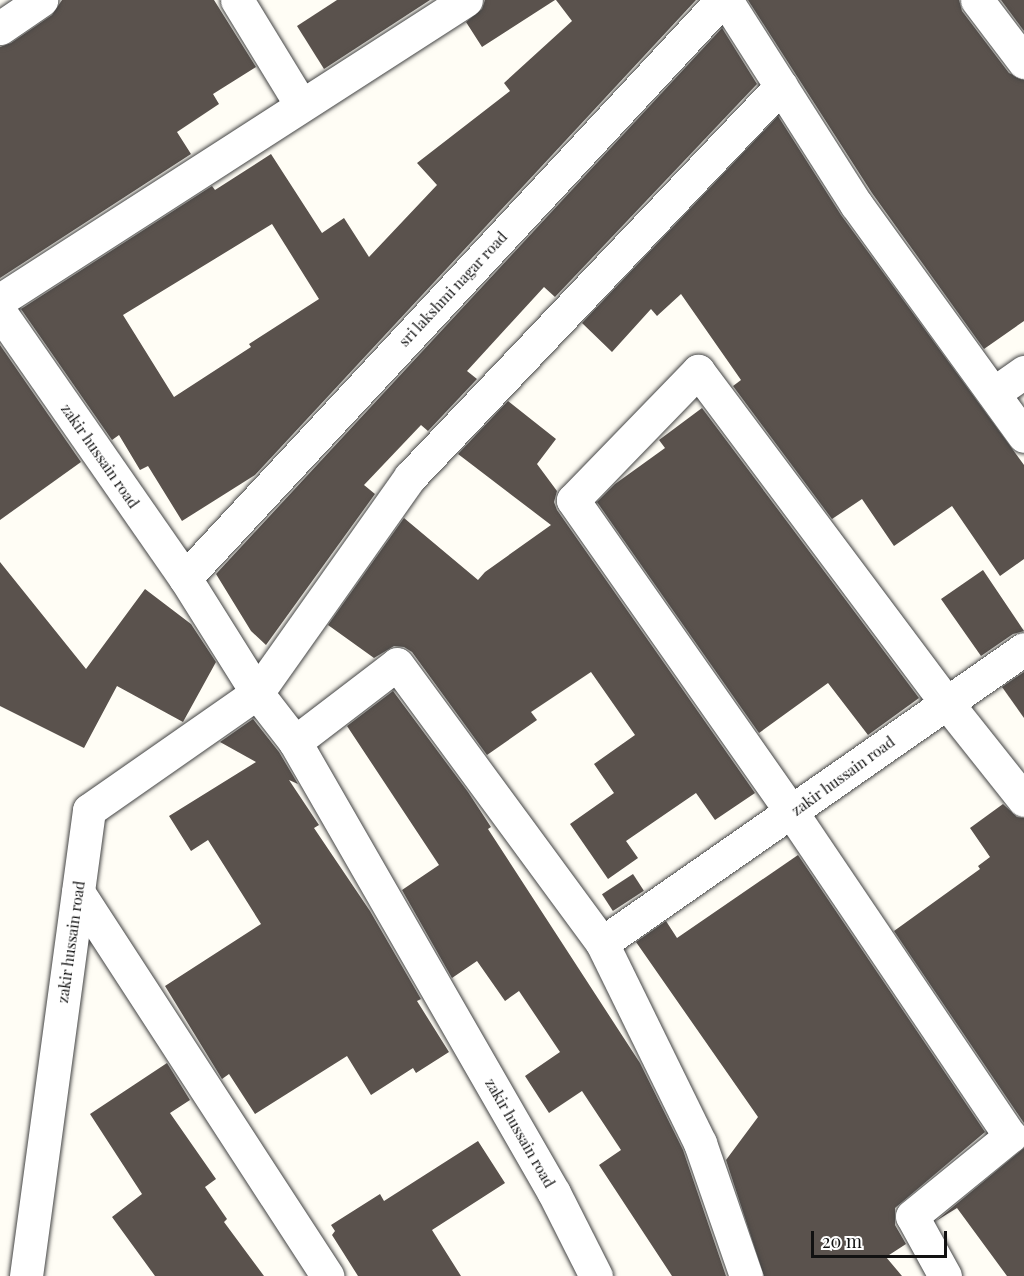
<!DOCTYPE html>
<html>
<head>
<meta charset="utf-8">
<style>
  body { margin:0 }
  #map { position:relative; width:1024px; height:1276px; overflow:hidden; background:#fffdf5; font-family:"Playfair Display",serif }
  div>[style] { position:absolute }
  .building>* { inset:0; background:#5a524d; transform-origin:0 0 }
  .roads { filter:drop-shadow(0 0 2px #444) drop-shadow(0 0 2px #444) }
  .minor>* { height:33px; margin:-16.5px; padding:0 16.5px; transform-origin:16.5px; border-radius:16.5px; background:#fff }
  span { translate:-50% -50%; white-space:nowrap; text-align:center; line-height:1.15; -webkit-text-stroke:6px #fff; paint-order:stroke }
  .street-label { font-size:15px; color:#111 }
  .scale { position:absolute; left:811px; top:1231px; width:136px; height:27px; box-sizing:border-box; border:3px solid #111; border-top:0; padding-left:8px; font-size:18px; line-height:21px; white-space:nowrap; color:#111; -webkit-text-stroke:4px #fff; paint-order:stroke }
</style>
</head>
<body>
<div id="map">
  <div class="building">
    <div style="clip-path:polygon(62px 0,214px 0,256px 67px,213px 94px,219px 104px,177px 132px,191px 154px,0 278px,0 47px,11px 43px,52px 15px)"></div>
    <div style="clip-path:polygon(337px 0,430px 0,324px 69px,297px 26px)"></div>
    <div style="clip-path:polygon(485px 0,555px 0,482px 47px,466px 22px,482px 9px)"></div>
    <div style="clip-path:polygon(evenodd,556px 0,696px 0,255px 475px,182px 521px,148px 466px,140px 470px,119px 435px,112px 440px,21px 309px,212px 186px,215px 190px,271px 154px,322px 233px,344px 218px,369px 257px,437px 185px,417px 163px,510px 91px,504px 83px,572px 21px,556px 0,272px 224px,319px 299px,249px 344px,251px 347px,174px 397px,123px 315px,272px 224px)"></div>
    <div style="clip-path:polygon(748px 0,959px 0,962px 11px,1009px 73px,1024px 80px,1024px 321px,984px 349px,872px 193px)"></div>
    <div style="clip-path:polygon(1001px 0,1024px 0,1024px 31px)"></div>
    <div style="clip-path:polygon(722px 28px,757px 84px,555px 297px,544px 287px,467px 371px,477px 379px,428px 431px,421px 425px,364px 485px,375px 494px,266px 645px,251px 631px,216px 574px)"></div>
    <div style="clip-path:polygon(778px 116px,841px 215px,1024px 465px,1024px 559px,1000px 576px,952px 506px,894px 546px,862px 499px,832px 519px,733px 386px,741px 380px,681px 294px,657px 316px,651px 309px,612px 352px,582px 323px)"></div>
    <div style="clip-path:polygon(0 345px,81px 462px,0 520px)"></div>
    <div style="clip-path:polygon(508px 401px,556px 439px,537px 464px,557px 491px,554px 502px,557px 510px,755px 793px,715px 820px,696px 793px,626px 841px,638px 858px,608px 879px,570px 824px,614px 793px,594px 764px,635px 735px,591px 672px,531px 712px,537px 720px,487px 755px,412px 652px,404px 647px,394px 646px,374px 658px,328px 625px,404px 518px,478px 580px,485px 572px,551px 525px,458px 454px)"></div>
    <div style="clip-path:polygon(702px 408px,919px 698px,868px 735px,828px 683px,759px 733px,597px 502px,615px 484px,665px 448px,659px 440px)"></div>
    <div style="clip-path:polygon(0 562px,86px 669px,145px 589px,191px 624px,216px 662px,183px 722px,117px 686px,84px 748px,0 706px)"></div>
    <div style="clip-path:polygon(983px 570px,1024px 631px,1013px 634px,981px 656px,941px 599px)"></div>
    <div style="clip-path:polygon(1024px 672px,1024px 718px,1002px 687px)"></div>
    <div style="clip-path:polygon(393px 691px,468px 792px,491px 827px,488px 829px,640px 1063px,683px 1150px,726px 1276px,672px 1276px,599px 1165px,621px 1150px,582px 1091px,549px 1113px,525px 1076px,560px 1052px,519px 991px,505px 1001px,477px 961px,452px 978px,402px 890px,439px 865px,347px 726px)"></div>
    <div style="clip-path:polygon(253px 719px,279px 752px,298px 784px,289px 780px,319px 825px,314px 828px,370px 911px,421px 999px,417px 1001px,449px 1052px,416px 1073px,413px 1068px,371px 1095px,347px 1056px,255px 1114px,229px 1074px,222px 1079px,165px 986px,261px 924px,208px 840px,191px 851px,169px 816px,256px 762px,220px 742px)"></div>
    <div style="clip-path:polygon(1003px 804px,1017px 817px,1024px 818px,1024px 1123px,894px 931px,980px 869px,978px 866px,990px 857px,970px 828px)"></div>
    <div style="clip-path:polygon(798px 855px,985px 1132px,895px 1208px,895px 1225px,906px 1244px,886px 1257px,902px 1276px,764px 1276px,726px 1160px,758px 1117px,636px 942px,666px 921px,677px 938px)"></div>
    <div style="left:633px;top:874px;width:20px;height:37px;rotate:57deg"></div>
    <div style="clip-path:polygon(167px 1063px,190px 1100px,170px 1113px,216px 1179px,205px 1187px,227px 1219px,224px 1222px,264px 1276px,155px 1276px,112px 1217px,142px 1194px,90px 1114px)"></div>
    <div style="clip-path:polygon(478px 1141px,505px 1183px,432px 1230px,461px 1276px,358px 1276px,332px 1235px,335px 1231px,331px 1225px,380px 1194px,384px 1201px)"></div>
    <div style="clip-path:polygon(1024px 1148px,1024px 1276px,1007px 1276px,957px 1208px,936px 1221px)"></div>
  </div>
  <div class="roads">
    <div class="minor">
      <div style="left:237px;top:0;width:123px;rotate:58.6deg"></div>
      <div style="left:726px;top:0;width:242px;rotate:57.5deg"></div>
      <div style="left:856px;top:204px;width:286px;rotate:54.1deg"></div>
      <div style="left:977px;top:0;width:78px;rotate:52.8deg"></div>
      <div style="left:0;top:28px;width:50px;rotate:-34.3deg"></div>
      <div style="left:0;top:300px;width:554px;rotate:-32.77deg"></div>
      <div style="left:0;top:312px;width:324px;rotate:55.2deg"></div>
      <div style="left:185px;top:578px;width:136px;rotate:57.9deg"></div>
      <div style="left:257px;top:693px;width:62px;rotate:52.2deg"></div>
      <div style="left:295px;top:742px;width:520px;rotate:60.13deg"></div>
      <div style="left:554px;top:1193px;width:93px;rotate:63.2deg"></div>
      <div style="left:994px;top:393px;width:37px;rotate:-35deg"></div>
      <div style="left:185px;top:578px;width:789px;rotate:-47.11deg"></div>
      <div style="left:295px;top:742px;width:128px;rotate:-37.4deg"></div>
      <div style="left:397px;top:664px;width:346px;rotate:53.7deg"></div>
      <div style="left:602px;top:943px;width:223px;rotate:63.9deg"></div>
      <div style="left:700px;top:1143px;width:141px;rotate:70.9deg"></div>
      <div style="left:78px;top:892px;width:458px;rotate:57deg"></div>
      <div style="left:602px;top:943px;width:514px;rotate:-34.86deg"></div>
      <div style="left:26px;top:1276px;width:470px;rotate:-82.3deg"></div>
      <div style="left:89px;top:810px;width:205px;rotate:-34.9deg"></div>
      <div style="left:257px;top:693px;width:265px;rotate:-54.7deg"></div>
      <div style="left:410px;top:477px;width:539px;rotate:-46.5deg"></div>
      <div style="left:945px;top:1276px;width:68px;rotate:-118.8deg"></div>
      <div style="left:912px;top:1216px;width:127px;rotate:-39.2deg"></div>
      <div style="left:1010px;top:1136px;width:390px;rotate:-124deg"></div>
      <div style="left:792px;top:813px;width:382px;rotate:-125deg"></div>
      <div style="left:573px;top:500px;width:180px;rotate:-45.9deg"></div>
      <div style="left:698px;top:371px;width:414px;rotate:53.2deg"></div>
      <div style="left:946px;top:702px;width:125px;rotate:51.5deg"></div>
    </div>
  </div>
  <div class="street-label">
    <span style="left:453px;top:289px;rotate:-47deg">sri lakshmi nagar road</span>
    <span style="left:100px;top:456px;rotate:55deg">zakir hussain road</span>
    <span style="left:843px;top:776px;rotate:-36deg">zakir hussain road</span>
    <span style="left:71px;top:942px;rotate:-82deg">zakir hussain road</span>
    <span style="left:520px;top:1133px;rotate:60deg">zakir hussain road</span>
  </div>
  <div class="scale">20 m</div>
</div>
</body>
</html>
